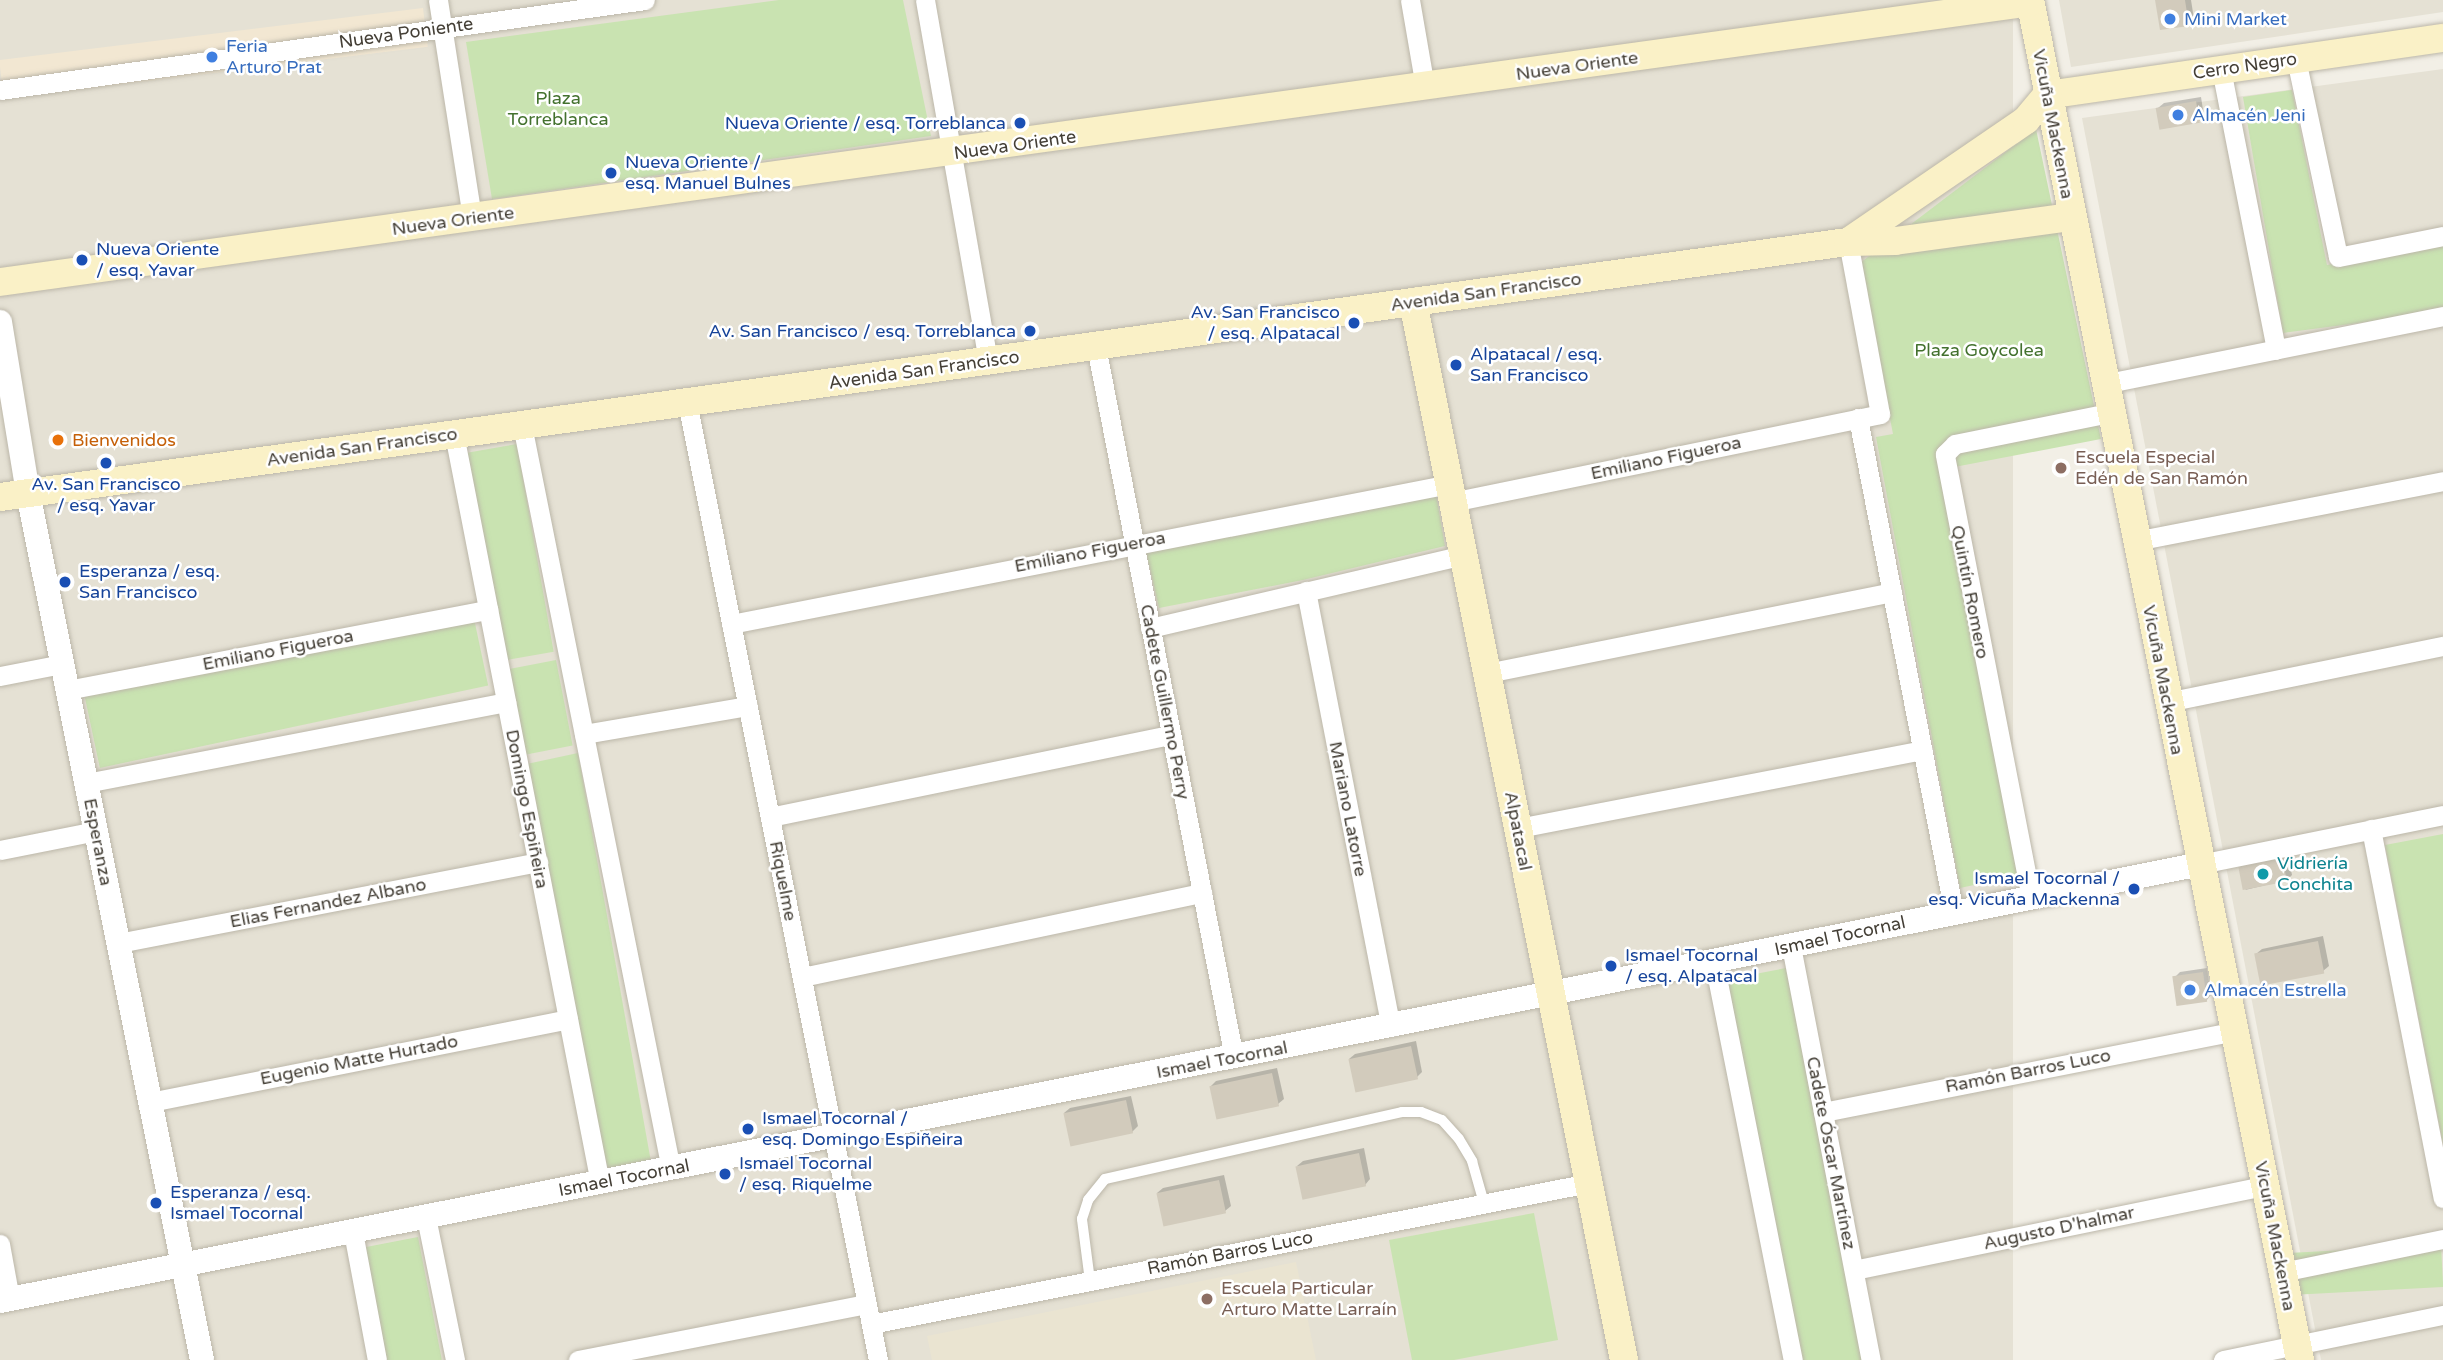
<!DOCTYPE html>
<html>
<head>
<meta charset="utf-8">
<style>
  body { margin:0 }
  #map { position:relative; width:2443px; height:1360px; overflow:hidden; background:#f2efe6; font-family:"Varela Round",sans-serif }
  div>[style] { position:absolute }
  .residential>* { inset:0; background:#e5e1d4; transform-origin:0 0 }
  .commercial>* { inset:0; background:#f2e7d2; transform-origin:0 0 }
  .education>* { inset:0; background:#eae4d1 }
  .green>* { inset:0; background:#c9e3b1; transform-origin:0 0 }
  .shadow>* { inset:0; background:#0003 }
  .building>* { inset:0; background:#d2cbbc; transform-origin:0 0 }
  .roads { filter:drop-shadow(0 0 2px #bcb7a9) drop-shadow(0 0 2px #bcb7a9) }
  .service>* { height:10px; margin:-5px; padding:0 5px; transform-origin:5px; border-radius:5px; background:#fff }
  .minor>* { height:19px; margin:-9.5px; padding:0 9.5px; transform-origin:9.5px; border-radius:9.5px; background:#fff }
  .tertiary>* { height:24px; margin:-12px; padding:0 12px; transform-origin:12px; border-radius:12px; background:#fff }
  .secondary>* { height:28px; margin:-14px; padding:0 14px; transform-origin:14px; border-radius:14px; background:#faf1c7 }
  .dots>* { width:19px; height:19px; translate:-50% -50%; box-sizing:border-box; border:4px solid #fff; border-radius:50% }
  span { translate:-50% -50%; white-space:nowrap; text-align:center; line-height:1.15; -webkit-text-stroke:5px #fff; paint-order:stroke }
  .shop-label { font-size:18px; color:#366cbe }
  .left { translate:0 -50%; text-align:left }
  .street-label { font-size:18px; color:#443f36 }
  .park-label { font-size:18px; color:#43712e }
  .transit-label { font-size:18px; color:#164399 }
  .right { translate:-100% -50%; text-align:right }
  .food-label { font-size:18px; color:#c56008 }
  .education-label { font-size:18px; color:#785e54 }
  .culture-label { font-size:18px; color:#0d838f }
</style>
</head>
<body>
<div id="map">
  <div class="residential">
    <div style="left:0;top:0;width:2013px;height:1360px"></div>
    <div style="clip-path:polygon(2059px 0,2443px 0,2443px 12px,2071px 67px)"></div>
    <div style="clip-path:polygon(2443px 69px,2443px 1360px,2321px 1360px,2082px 118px)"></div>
  </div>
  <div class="commercial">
    <div style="left:423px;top:8px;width:39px;height:427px;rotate:83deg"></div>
  </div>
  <div class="education">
    <div style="clip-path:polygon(1296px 1262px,1316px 1360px,932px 1360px,927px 1336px)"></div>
  </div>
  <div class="green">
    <div style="clip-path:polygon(779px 0,903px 0,931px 136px,492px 199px,466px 42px)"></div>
    <div style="clip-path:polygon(2292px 90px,2327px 265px,2443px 243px,2443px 312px,2283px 333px,2243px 97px)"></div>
    <div style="clip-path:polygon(2036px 129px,2101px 439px,1944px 469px,2021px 875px,1960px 888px,1876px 437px,1893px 434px,1860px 263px)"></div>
    <div style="left:517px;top:444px;width:211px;height:55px;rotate:80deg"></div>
    <div style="clip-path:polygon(1436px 494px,1445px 546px,1303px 580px,1159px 608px,1146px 552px)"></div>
    <div style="left:473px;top:614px;width:73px;height:397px;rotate:78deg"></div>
    <div style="left:556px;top:660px;width:87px;height:51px;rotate:79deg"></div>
    <div style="clip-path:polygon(578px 753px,651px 1162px,604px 1169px,522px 765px)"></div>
    <div style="clip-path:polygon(2443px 834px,2443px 1144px,2385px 845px)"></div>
    <div style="left:1786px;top:968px;width:400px;height:66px;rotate:79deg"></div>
    <div style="clip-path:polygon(1534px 1213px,1558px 1340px,1454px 1360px,1412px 1360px,1389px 1240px)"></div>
    <div style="left:418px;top:1237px;width:125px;height:54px;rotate:79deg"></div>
    <div style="left:2441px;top:1245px;width:42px;height:148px;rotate:87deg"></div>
  </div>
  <div class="shadow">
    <div style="clip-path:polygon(2157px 0,2191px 0,2194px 19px,2188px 24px)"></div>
    <div style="clip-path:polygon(2201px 97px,2204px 116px,2199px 121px,2158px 108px,2164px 103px)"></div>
    <div style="clip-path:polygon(2287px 852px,2292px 875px,2287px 880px,2245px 890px)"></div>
    <div style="clip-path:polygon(2323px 936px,2329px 966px,2323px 971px,2256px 954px,2262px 949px)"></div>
    <div style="clip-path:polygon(2207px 968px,2211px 995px,2206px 1001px,2174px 978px,2180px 972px)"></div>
    <div style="clip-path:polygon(1416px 1041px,1422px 1072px,1417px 1077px,1349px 1059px,1355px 1054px)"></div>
    <div style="clip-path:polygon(1277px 1068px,1284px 1099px,1278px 1104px,1211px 1086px,1216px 1081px)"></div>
    <div style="clip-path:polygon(1131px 1096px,1138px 1126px,1132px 1132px,1064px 1113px,1070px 1108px)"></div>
    <div style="clip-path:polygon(1364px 1148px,1370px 1179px,1365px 1185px,1297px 1166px,1303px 1161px)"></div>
    <div style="clip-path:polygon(1224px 1175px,1231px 1206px,1225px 1211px,1157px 1193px,1163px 1188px)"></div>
  </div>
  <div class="building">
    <div style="clip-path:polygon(2155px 0,2185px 0,2189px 26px,2160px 30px)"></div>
    <div style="left:2196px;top:101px;width:22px;height:41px;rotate:80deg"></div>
    <div style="left:2282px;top:856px;width:26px;height:45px;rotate:79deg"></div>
    <div style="left:2318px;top:941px;width:33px;height:65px;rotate:79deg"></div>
    <div style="left:2203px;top:972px;width:30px;height:31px;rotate:82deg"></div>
    <div style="left:1411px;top:1046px;width:34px;height:64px;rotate:78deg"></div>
    <div style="left:1272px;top:1073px;width:34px;height:64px;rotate:78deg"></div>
    <div style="left:1126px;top:1100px;width:34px;height:64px;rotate:78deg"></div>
    <div style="left:1359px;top:1153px;width:34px;height:65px;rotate:78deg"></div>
    <div style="left:1219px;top:1180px;width:34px;height:64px;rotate:78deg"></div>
  </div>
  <div class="roads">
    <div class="service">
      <div style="left:1090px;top:1281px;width:63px;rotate:-97.4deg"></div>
      <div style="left:1082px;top:1219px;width:20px;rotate:-72deg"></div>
      <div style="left:1088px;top:1200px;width:27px;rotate:-51deg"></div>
      <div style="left:1105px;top:1179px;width:304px;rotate:-12.7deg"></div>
      <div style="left:1402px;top:1112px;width:19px"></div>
      <div style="left:1421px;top:1112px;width:22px;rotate:21deg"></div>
      <div style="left:1442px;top:1120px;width:25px;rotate:48deg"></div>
      <div style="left:1459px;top:1139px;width:26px;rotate:59deg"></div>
      <div style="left:1472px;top:1161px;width:44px;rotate:74.1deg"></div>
    </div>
    <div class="minor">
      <div style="left:438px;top:0;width:221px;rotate:81.1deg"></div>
      <div style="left:925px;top:0;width:366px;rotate:80.1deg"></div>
      <div style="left:1410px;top:0;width:88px;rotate:80.2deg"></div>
      <div style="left:2296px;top:59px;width:202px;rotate:78deg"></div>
      <div style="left:2338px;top:257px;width:107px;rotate:-11.3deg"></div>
      <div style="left:2221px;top:69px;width:286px;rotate:78.9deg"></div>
      <div style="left:0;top:90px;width:651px;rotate:-7.94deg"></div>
      <div style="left:1096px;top:346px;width:725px;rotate:79.03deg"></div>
      <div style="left:2103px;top:384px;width:347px;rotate:-11.3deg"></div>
      <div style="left:687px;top:402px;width:977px;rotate:78.72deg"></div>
      <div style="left:1858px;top:418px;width:504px;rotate:79.02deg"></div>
      <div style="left:522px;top:425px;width:759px;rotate:78.68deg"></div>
      <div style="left:454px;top:434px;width:763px;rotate:78.97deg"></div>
      <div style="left:1452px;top:502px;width:437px;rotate:-11.6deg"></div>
      <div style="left:1880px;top:414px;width:175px;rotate:-100.5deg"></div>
      <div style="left:2135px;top:541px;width:314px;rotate:-11deg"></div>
      <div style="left:1306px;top:591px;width:444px;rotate:79deg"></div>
      <div style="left:731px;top:624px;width:732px;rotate:-11.03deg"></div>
      <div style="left:1150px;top:628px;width:321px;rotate:-13.1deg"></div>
      <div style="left:1487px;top:673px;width:413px;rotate:-11.3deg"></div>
      <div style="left:0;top:676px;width:63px;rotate:-11deg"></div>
      <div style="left:67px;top:690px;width:429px;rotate:-10.8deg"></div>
      <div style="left:2167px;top:702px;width:282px;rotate:-11.5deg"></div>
      <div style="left:584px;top:734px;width:166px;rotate:-9.7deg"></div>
      <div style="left:86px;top:783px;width:428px;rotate:-10.9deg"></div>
      <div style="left:770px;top:817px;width:409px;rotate:-11.6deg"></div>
      <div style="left:1518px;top:828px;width:412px;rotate:-10.9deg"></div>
      <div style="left:2371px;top:829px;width:376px;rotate:79deg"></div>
      <div style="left:0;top:850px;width:98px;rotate:-11.2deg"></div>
      <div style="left:2200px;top:864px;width:248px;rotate:-11.4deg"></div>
      <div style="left:2031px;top:898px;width:452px;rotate:-101deg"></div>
      <div style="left:1945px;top:454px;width:14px;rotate:-45deg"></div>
      <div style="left:1955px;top:444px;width:157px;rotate:-11.4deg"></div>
      <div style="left:118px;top:943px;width:428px;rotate:-10.9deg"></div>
      <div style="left:1791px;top:946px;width:422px;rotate:79.1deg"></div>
      <div style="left:1714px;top:962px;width:406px;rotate:78.8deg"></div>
      <div style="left:802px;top:977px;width:409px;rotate:-11.9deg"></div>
      <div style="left:150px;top:1102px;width:426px;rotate:-11.2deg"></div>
      <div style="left:1823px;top:1112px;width:419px;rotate:-11.1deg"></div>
      <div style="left:426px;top:1217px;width:146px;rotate:78.5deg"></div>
      <div style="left:353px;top:1232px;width:130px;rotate:79.4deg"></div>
      <div style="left:0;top:1244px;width:56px;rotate:79.7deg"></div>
      <div style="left:1854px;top:1270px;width:419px;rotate:-11.6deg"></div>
      <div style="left:2282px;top:1272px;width:164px;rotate:-11.6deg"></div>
      <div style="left:871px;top:1324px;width:732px;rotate:-11.11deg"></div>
      <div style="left:578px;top:1360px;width:294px;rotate:-11deg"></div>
      <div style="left:2223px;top:1360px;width:225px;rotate:-11.6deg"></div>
    </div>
    <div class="tertiary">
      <div style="left:0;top:322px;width:173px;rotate:80.7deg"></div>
      <div style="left:28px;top:493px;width:884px;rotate:78.65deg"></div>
      <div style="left:0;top:1301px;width:2243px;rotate:-11.23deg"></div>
    </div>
    <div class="secondary">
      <div style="left:2030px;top:0;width:1387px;rotate:78.77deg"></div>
      <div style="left:2047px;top:95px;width:400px;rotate:-8.2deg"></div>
      <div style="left:1848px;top:242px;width:216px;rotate:-34.4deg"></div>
      <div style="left:2026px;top:120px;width:33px;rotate:-50deg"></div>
      <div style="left:0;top:282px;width:2049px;rotate:-7.85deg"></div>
      <div style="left:1413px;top:302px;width:1079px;rotate:78.72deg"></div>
      <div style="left:0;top:497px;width:1866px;rotate:-7.86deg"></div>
      <div style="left:1848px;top:242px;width:47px;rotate:-1.2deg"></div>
      <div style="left:1895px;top:241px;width:178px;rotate:-7.8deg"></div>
    </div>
  </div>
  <div class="dots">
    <div style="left:2170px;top:19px;background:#3f7fe0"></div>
    <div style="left:212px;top:57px;background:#3f7fe0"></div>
    <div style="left:2178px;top:115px;background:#3f7fe0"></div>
    <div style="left:1020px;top:123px;background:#1a4fb4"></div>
    <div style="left:611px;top:173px;background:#1a4fb4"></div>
    <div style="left:82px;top:260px;background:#1a4fb4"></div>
    <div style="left:1354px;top:323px;background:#1a4fb4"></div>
    <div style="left:1030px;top:331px;background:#1a4fb4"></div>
    <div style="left:1456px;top:365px;background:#1a4fb4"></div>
    <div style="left:58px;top:440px;background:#e8710a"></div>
    <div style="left:106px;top:463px;background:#1a4fb4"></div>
    <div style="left:2061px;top:468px;background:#8d6e63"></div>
    <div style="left:65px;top:582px;background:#1a4fb4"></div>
    <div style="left:2263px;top:874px;background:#0f9aa8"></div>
    <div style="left:2134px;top:889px;background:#1a4fb4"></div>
    <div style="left:1611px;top:966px;background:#1a4fb4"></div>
    <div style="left:2190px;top:990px;background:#3f7fe0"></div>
    <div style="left:748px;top:1129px;background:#1a4fb4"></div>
    <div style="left:725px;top:1174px;background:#1a4fb4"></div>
    <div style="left:156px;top:1203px;background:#1a4fb4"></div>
    <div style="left:1207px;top:1299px;background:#8d6e63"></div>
  </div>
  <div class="shop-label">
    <span class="left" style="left:2184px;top:19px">Mini Market</span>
    <span class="left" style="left:226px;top:57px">Feria<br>Arturo Prat</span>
    <span class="left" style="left:2192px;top:115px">Almacén Jeni</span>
    <span class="left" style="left:2204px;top:990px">Almacén Estrella</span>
  </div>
  <div class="street-label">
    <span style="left:406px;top:33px;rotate:-8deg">Nueva Poniente</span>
    <span style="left:1577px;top:66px;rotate:-8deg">Nueva Oriente</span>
    <span style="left:2245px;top:66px;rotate:-8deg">Cerro Negro</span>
    <span style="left:2053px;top:124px;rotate:79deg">Vicuña Mackenna</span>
    <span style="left:1015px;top:145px;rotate:-8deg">Nueva Oriente</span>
    <span style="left:453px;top:221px;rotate:-8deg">Nueva Oriente</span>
    <span style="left:1486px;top:292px;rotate:-8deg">Avenida San Francisco</span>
    <span style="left:924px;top:370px;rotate:-8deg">Avenida San Francisco</span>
    <span style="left:362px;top:447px;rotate:-8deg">Avenida San Francisco</span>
    <span style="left:1666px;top:458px;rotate:-12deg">Emiliano Figueroa</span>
    <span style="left:1090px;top:552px;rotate:-11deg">Emiliano Figueroa</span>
    <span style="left:1970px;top:592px;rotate:79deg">Quintín Romero</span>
    <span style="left:278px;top:650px;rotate:-11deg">Emiliano Figueroa</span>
    <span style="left:2163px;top:680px;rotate:79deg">Vicuña Mackenna</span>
    <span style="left:1165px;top:702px;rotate:79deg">Cadete Guillermo Perry</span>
    <span style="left:527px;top:809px;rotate:79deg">Domingo Espiñeira</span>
    <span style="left:1348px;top:809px;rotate:79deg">Mariano Latorre</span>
    <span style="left:1518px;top:831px;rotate:79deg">Alpatacal</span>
    <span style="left:98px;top:842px;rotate:79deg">Esperanza</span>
    <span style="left:783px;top:881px;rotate:79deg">Riquelme</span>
    <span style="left:328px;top:903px;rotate:-11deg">Elias Fernandez Albano</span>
    <span style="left:1840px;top:936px;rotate:-12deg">Ismael Tocornal</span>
    <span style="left:359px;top:1060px;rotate:-11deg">Eugenio Matte Hurtado</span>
    <span style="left:1222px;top:1060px;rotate:-11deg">Ismael Tocornal</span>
    <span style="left:2028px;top:1071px;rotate:-11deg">Ramón Barros Luco</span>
    <span style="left:1831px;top:1153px;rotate:79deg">Cadete Óscar Martínez</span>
    <span style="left:624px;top:1178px;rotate:-11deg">Ismael Tocornal</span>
    <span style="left:2059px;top:1228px;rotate:-12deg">Augusto D'halmar</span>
    <span style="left:2275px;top:1236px;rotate:79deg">Vicuña Mackenna</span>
    <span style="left:1230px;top:1253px;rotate:-11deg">Ramón Barros Luco</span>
  </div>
  <div class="park-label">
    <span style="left:558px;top:109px">Plaza<br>Torreblanca</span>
    <span style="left:1979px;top:350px">Plaza Goycolea</span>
  </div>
  <div class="transit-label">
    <span class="right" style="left:1006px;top:123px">Nueva Oriente / esq. Torreblanca</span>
    <span class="left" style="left:625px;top:173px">Nueva Oriente /<br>esq. Manuel Bulnes</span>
    <span class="left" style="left:96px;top:260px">Nueva Oriente<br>/ esq. Yavar</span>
    <span class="right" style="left:1340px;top:323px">Av. San Francisco<br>/ esq. Alpatacal</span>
    <span class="right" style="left:1016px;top:331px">Av. San Francisco / esq. Torreblanca</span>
    <span class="left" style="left:1470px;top:365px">Alpatacal / esq.<br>San Francisco</span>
    <span style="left:106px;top:495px">Av. San Francisco<br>/ esq. Yavar</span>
    <span class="left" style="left:79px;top:582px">Esperanza / esq.<br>San Francisco</span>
    <span class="right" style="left:2120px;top:889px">Ismael Tocornal /<br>esq. Vicuña Mackenna</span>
    <span class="left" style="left:1625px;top:966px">Ismael Tocornal<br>/ esq. Alpatacal</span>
    <span class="left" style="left:762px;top:1129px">Ismael Tocornal /<br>esq. Domingo Espiñeira</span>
    <span class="left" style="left:739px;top:1174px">Ismael Tocornal<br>/ esq. Riquelme</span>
    <span class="left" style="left:170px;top:1203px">Esperanza / esq.<br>Ismael Tocornal</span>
  </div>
  <div class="food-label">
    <span class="left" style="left:72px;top:440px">Bienvenidos</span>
  </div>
  <div class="education-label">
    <span class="left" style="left:2075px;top:468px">Escuela Especial<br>Edén de San Ramón</span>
    <span class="left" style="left:1221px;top:1299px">Escuela Particular<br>Arturo Matte Larraín</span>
  </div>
  <div class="culture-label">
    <span class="left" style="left:2277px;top:874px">Vidriería<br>Conchita</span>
  </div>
</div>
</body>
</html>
